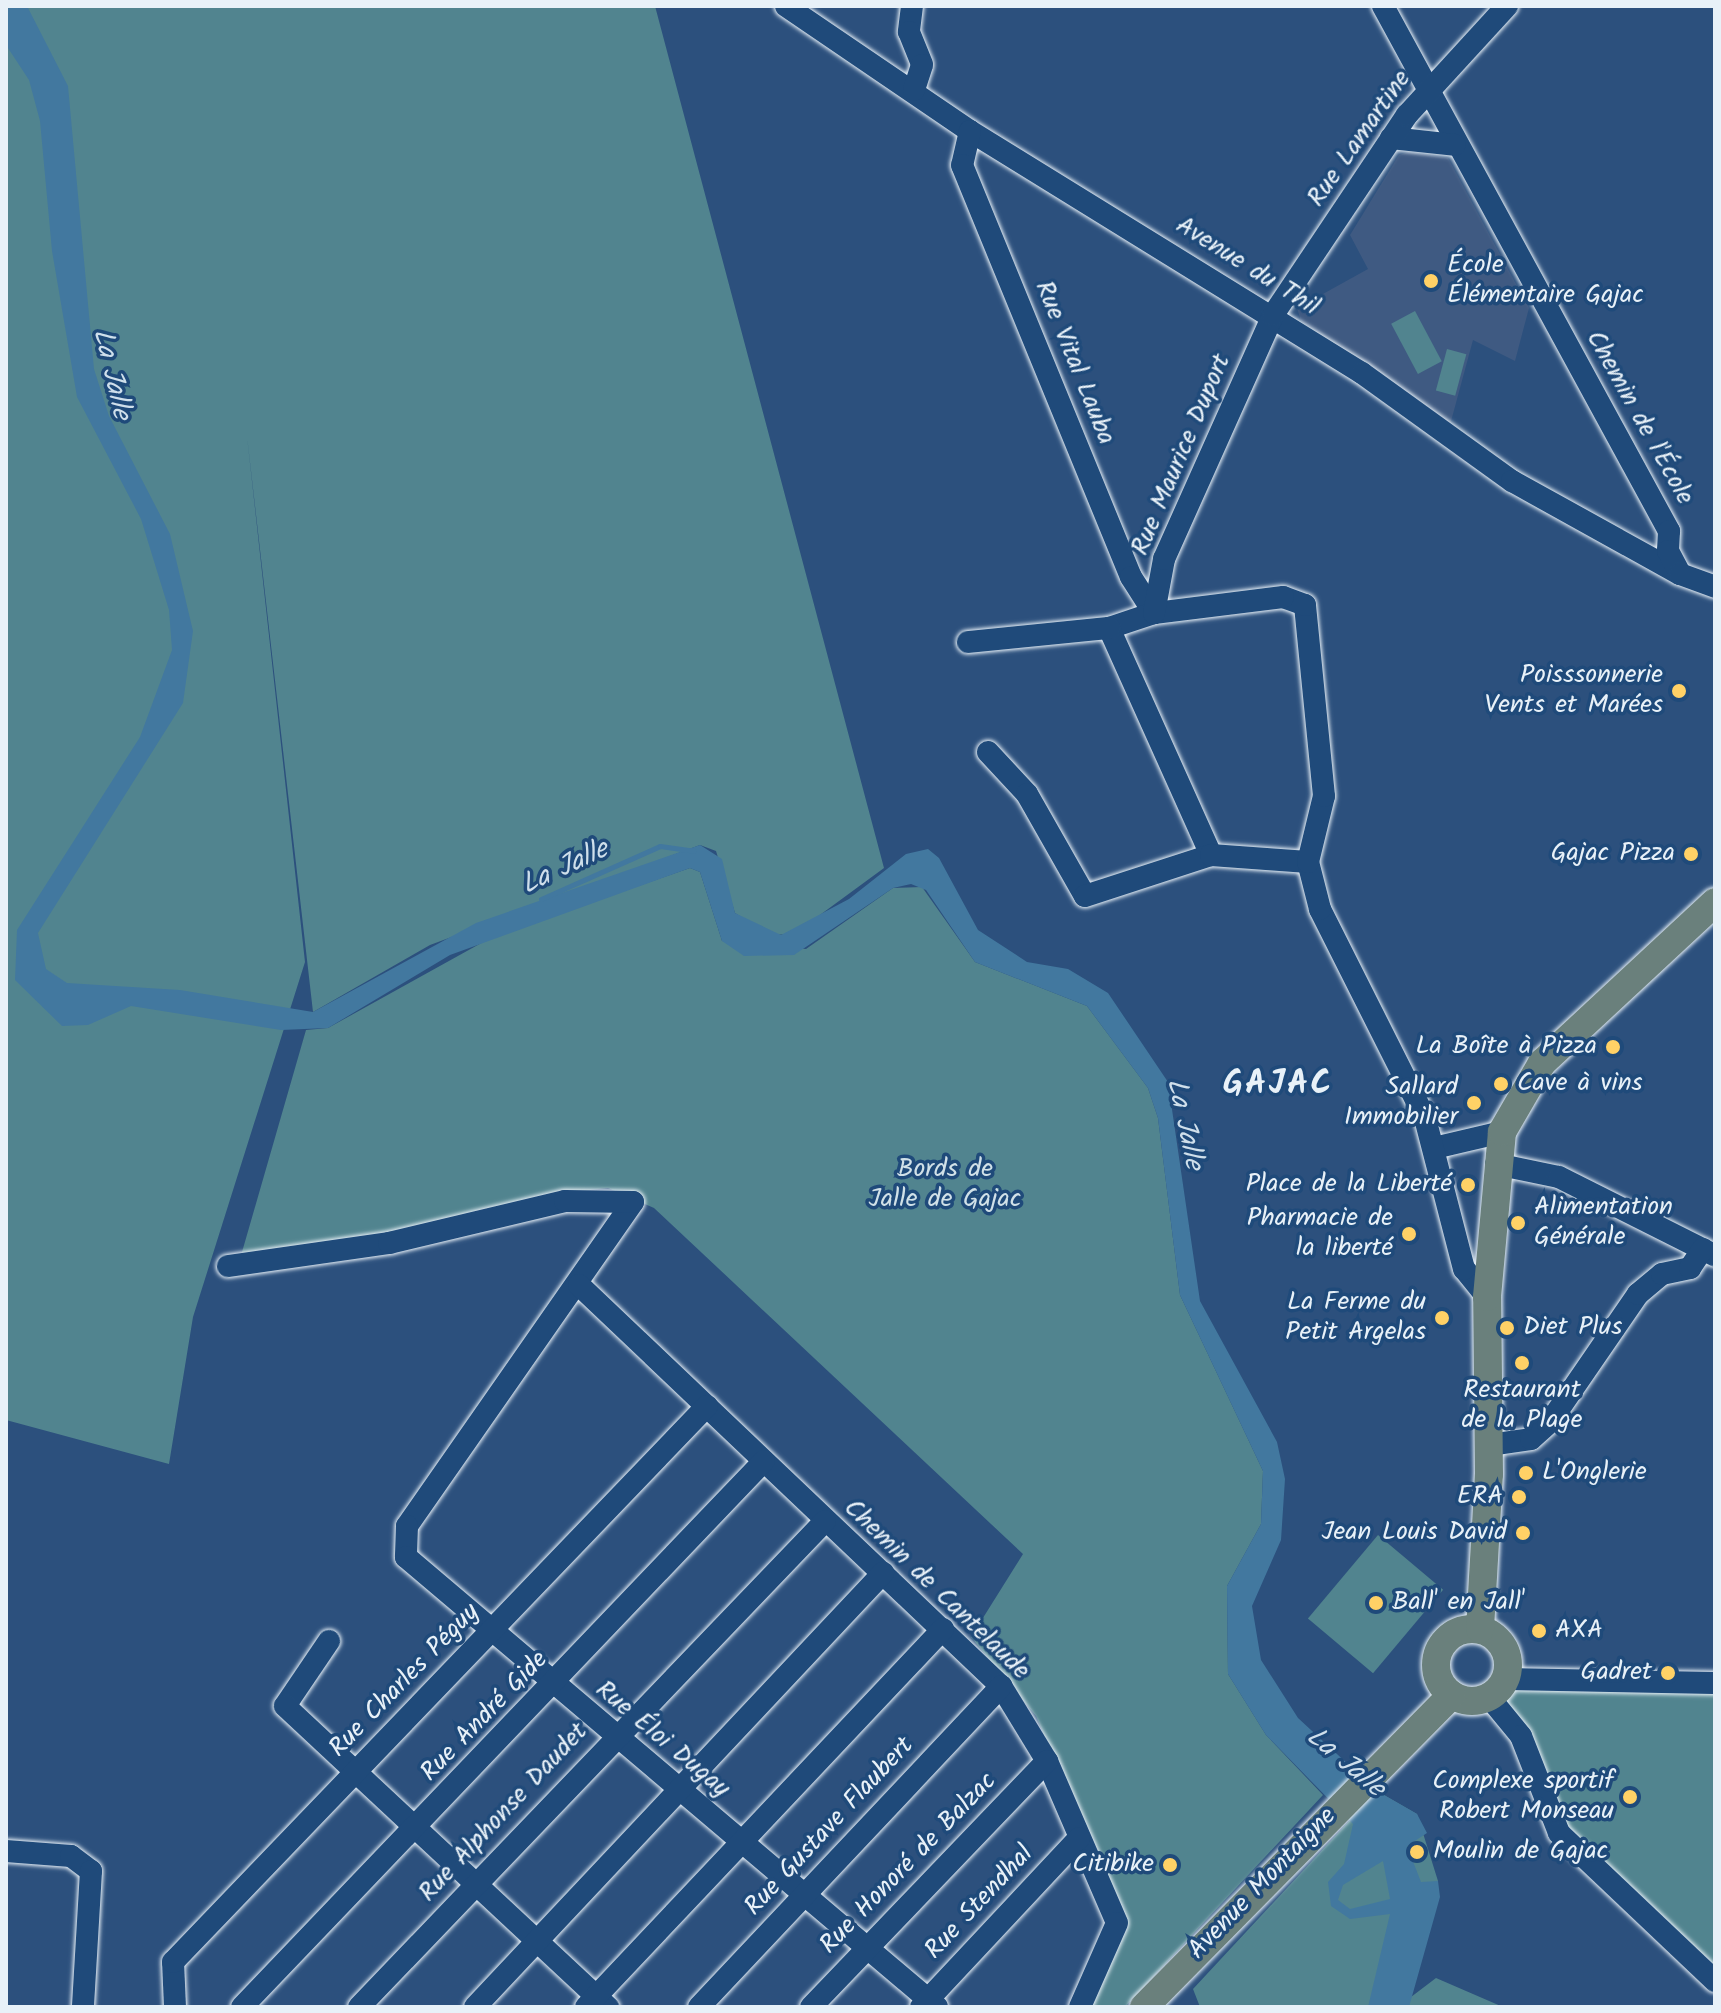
<!DOCTYPE html>
<html>
<head>
<meta charset="utf-8">
<style>
  body { margin:0 }
  #map { position:relative; width:1721px; height:2013px; overflow:hidden; background:#2c507d; font-family:Kalam,sans-serif }
  div>[style] { position:absolute }
  .built>* { inset:0; background:#3f5a82 }
  .green>* { inset:0; background:#51848f; transform-origin:0 0 }
  .water>* { inset:0; background:#42789f }
  .stream>* { height:5px; margin:-2.5px; padding:0 2.5px; transform-origin:2.5px; border-radius:2.5px; background:#42789f }
  .roads { filter:drop-shadow(0 0 2px #e8f1f8) drop-shadow(0 0 2px #e8f1f8) }
  .minor>* { height:22px; margin:-11px; padding:0 11px; transform-origin:11px; border-radius:11px; background:#1f4a7a }
  .major>* { height:28px; margin:-14px; padding:0 14px; transform-origin:14px; border-radius:14px; background:#6a807c }
  .major>.ring { margin:-14px; padding:0; box-sizing:content-box; background:none; border:28px solid #6a807c; border-radius:50% }
  .dots>* { width:22px; height:22px; translate:-50% -50%; box-sizing:border-box; border:4px solid #1f4a7a; border-radius:50% }
  span { translate:-50% -50%; white-space:nowrap; text-align:center; line-height:1.15; -webkit-text-stroke:7px #1f4a7a; paint-order:stroke }
  .street-label { font-size:26px; color:#e8f1f8 }
  .poi-label { font-size:26px; color:#e8f1f8 }
  .left { translate:0 -50%; text-align:left }
  .right { translate:-100% -50%; text-align:right }
  .park-label { font-size:26px; color:#d1e1e8 }
  .water-label { font-size:28px; color:#cfdfeb; font-style:italic }
  .district-label { font-size:34px; color:#e8f1f8; font-weight:700; letter-spacing:2px }
  .frame { position:absolute; inset:0; border:8px solid #e8f1f8; pointer-events:none }
</style>
</head>
<body>
<div id="map">
  <div class="built">
    <div style="clip-path:polygon(1409px 152px,1448px 158px,1529px 308px,1515px 361px,1473px 340px,1450px 425px,1301px 321px,1297px 308px,1308px 293px,1312px 300px,1368px 269px,1350px 235px,1399px 155px)"></div>
  </div>
  <div class="green">
    <div style="clip-path:polygon(6px 6px,655px 6px,884px 868px,794px 934px,770px 935px,735px 913px,716px 851px,700px 845px,430px 945px,313px 1012px,247px 436px,305px 962px,193px 1317px,169px 1464px,6px 1420px)"></div>
    <div style="left:1415px;top:311px;width:57px;height:27px;rotate:62deg"></div>
    <div style="left:1447px;top:349px;width:20px;height:43px;rotate:15deg"></div>
    <div style="clip-path:polygon(690px 868px,700px 872px,722px 941px,806px 949px,893px 888px,922px 887px,975px 962px,1087px 1006px,1148px 1088px,1158px 1118px,1180px 1295px,1263px 1471px,1261px 1524px,1227px 1586px,1228px 1674px,1266px 1735px,1323px 1795px,1125px 2007px,1084px 2007px,1121px 1916px,1036px 1716px,971px 1637px,1023px 1554px,654px 1208px,608px 1188px,555px 1194px,492px 1216px,240px 1259px,306px 1030px,328px 1028px,494px 936px)"></div>
    <div style="left:1378px;top:1535px;width:85px;height:109px;rotate:40deg"></div>
    <div style="clip-path:polygon(1505px 1679px,1715px 1683px,1715px 1981px,1559px 1833px,1489px 1697px)"></div>
    <div style="clip-path:polygon(1377px 1791px,1417px 1814px,1438px 1881px,1411px 1997px,1436px 1978px,1503px 2007px,1200px 2007px,1193px 1989px)"></div>
  </div>
  <div class="water">
    <div style="clip-path:polygon(evenodd,6px 6px,27px 6px,68px 86px,94px 369px,109px 416px,170px 534px,193px 631px,183px 703px,38px 933px,46px 969px,67px 983px,180px 990px,313px 1012px,476px 923px,700px 845px,722px 859px,735px 913px,781px 935px,849px 899px,906px 854px,928px 849px,939px 858px,978px 930px,1027px 962px,1068px 969px,1108px 993px,1168px 1082px,1200px 1301px,1277px 1442px,1285px 1479px,1281px 1540px,1252px 1606px,1261px 1660px,1298px 1718px,1377px 1791px,1417px 1814px,1427px 1833px,1407px 1846px,1421px 1882px,1438px 1881px,1440px 1897px,1409px 2007px,1368px 2007px,1390px 1914px,1350px 1919px,1331px 1906px,1328px 1882px,1344px 1864px,1353px 1824px,1266px 1735px,1228px 1674px,1227px 1586px,1261px 1524px,1263px 1471px,1180px 1295px,1158px 1118px,1148px 1088px,1087px 1006px,975px 962px,926px 890px,911px 884px,893px 888px,794px 955px,744px 956px,722px 941px,700px 872px,690px 868px,450px 955px,328px 1028px,281px 1030px,131px 1006px,88px 1025px,62px 1026px,15px 980px,17px 930px,140px 737px,172px 650px,169px 610px,141px 519px,77px 397px,52px 251px,40px 121px,29px 80px,6px 45px,6px 6px,1383px 1861px,1390px 1899px,1350px 1909px,1338px 1900px,1343px 1885px,1383px 1861px)"></div>
  </div>
  <div class="stream">
    <div style="left:541px;top:899px;width:130px;rotate:-24deg"></div>
    <div style="left:660px;top:846px;width:34px;rotate:8deg"></div>
  </div>
  <div class="roads">
    <div class="minor">
      <div style="left:786px;top:6px;width:222px;rotate:34.2deg"></div>
      <div style="left:970px;top:131px;width:461px;rotate:31.7deg"></div>
      <div style="left:1362px;top:373px;width:185px;rotate:35.8deg"></div>
      <div style="left:1512px;top:481px;width:192px;rotate:29deg"></div>
      <div style="left:912px;top:6px;width:26px;rotate:97deg"></div>
      <div style="left:909px;top:32px;width:35px;rotate:68deg"></div>
      <div style="left:922px;top:65px;width:26px;rotate:108deg"></div>
      <div style="left:1383px;top:6px;width:598px;rotate:61.42deg"></div>
      <div style="left:1669px;top:531px;width:20px;rotate:93deg"></div>
      <div style="left:1668px;top:551px;width:26px;rotate:62deg"></div>
      <div style="left:1680px;top:574px;width:37px;rotate:20deg"></div>
      <div style="left:970px;top:131px;width:35px;rotate:103deg"></div>
      <div style="left:962px;top:165px;width:445px;rotate:67.7deg"></div>
      <div style="left:1131px;top:577px;width:43px;rotate:57.4deg"></div>
      <div style="left:1154px;top:613px;width:47px;rotate:161.6deg"></div>
      <div style="left:1109px;top:628px;width:249px;rotate:65.8deg"></div>
      <div style="left:1391px;top:138px;width:64px;rotate:6.2deg"></div>
      <div style="left:968px;top:642px;width:142px;rotate:-5.7deg"></div>
      <div style="left:988px;top:752px;width:57px;rotate:47.1deg"></div>
      <div style="left:1027px;top:794px;width:117px;rotate:60.4deg"></div>
      <div style="left:1085px;top:896px;width:133px;rotate:-18deg"></div>
      <div style="left:1211px;top:855px;width:97px;rotate:4.1deg"></div>
      <div style="left:1434px;top:1148px;width:70px;rotate:-13.2deg"></div>
      <div style="left:1496px;top:1164px;width:64px;rotate:11.7deg"></div>
      <div style="left:1559px;top:1177px;width:174px;rotate:26.7deg"></div>
      <div style="left:633px;top:1202px;width:395px;rotate:124.9deg"></div>
      <div style="left:407px;top:1526px;width:31px;rotate:92deg"></div>
      <div style="left:406px;top:1557px;width:696px;rotate:40.28deg"></div>
      <div style="left:228px;top:1266px;width:163px;rotate:-8.1deg"></div>
      <div style="left:389px;top:1243px;width:181px;rotate:-13.4deg"></div>
      <div style="left:565px;top:1201px;width:68px;rotate:0.8deg"></div>
      <div style="left:579px;top:1285px;width:582px;rotate:43.54deg"></div>
      <div style="left:1001px;top:1686px;width:88px;rotate:58.5deg"></div>
      <div style="left:1047px;top:1761px;width:176px;rotate:66.6deg"></div>
      <div style="left:1117px;top:1923px;width:92px;rotate:113.8deg"></div>
      <div style="left:1487px;top:1297px;width:36px;rotate:-129deg"></div>
      <div style="left:1464px;top:1269px;width:156px;rotate:-104.5deg"></div>
      <div style="left:1425px;top:1118px;width:234px;rotate:-116.7deg"></div>
      <div style="left:1320px;top:909px;width:49px;rotate:-104.3deg"></div>
      <div style="left:1308px;top:862px;width:68px;rotate:-76.4deg"></div>
      <div style="left:1324px;top:796px;width:192px;rotate:-95.7deg"></div>
      <div style="left:1305px;top:605px;width:23px;rotate:-160deg"></div>
      <div style="left:1283px;top:597px;width:130px;rotate:172.9deg"></div>
      <div style="left:1154px;top:613px;width:55px;rotate:-79.5deg"></div>
      <div style="left:1164px;top:559px;width:267px;rotate:-65.9deg"></div>
      <div style="left:1273px;top:315px;width:241px;rotate:-56.2deg"></div>
      <div style="left:1407px;top:115px;width:148px;rotate:-47.5deg"></div>
      <div style="left:1489px;top:1445px;width:42px;rotate:-8.1deg"></div>
      <div style="left:1531px;top:1439px;width:25px;rotate:-42deg"></div>
      <div style="left:1550px;top:1422px;width:155px;rotate:-55.5deg"></div>
      <div style="left:1638px;top:1294px;width:31px;rotate:-40deg"></div>
      <div style="left:1662px;top:1274px;width:29px;rotate:-12deg"></div>
      <div style="left:1690px;top:1268px;width:23px;rotate:-56deg"></div>
      <div style="left:329px;top:1641px;width:78px;rotate:124.1deg"></div>
      <div style="left:285px;top:1706px;width:442px;rotate:43deg"></div>
      <div style="left:1505px;top:1679px;width:210px;rotate:1.1deg"></div>
      <div style="left:1489px;top:1697px;width:50px;rotate:50.6deg"></div>
      <div style="left:1521px;top:1736px;width:104px;rotate:68.6deg"></div>
      <div style="left:1559px;top:1833px;width:215px;rotate:43.5deg"></div>
      <div style="left:6px;top:1851px;width:65px;rotate:4.4deg"></div>
      <div style="left:71px;top:1856px;width:25px;rotate:37deg"></div>
      <div style="left:91px;top:1871px;width:136px;rotate:93.4deg"></div>
      <div style="left:175px;top:2007px;width:45px;rotate:-92.5deg"></div>
      <div style="left:173px;top:1962px;width:771px;rotate:-46.16deg"></div>
      <div style="left:242px;top:2007px;width:755px;rotate:-46.29deg"></div>
      <div style="left:359px;top:2007px;width:673px;rotate:-46.2deg"></div>
      <div style="left:475px;top:2007px;width:596px;rotate:-46.77deg"></div>
      <div style="left:586px;top:2007px;width:520px;rotate:-46.64deg"></div>
      <div style="left:699px;top:2007px;width:441px;rotate:-46.7deg"></div>
      <div style="left:811px;top:2007px;width:341px;rotate:-46.2deg"></div>
      <div style="left:921px;top:2007px;width:231px;rotate:-46.9deg"></div>
    </div>
    <div class="major">
      <div class="ring" style="left:1436px;top:1629px;width:44px;height:44px"></div>
      <div style="left:1480px;top:1629px;width:155px;rotate:-86.7deg"></div>
      <div style="left:1489px;top:1474px;width:177px;rotate:-90.6deg"></div>
      <div style="left:1487px;top:1297px;width:166px;rotate:-84.8deg"></div>
      <div style="left:1502px;top:1132px;width:80px;rotate:-59.9deg"></div>
      <div style="left:1542px;top:1063px;width:236px;rotate:-42.9deg"></div>
      <div style="left:1144px;top:2007px;width:438px;rotate:-45.4deg"></div>
    </div>
  </div>
  <div class="dots">
    <div style="left:1431px;top:281px;background:#ffd166"></div>
    <div style="left:1679px;top:691px;background:#ffd166"></div>
    <div style="left:1691px;top:854px;background:#ffd166"></div>
    <div style="left:1613px;top:1047px;background:#ffd166"></div>
    <div style="left:1501px;top:1084px;background:#ffd166"></div>
    <div style="left:1474px;top:1103px;background:#ffd166"></div>
    <div style="left:1468px;top:1185px;background:#ffd166"></div>
    <div style="left:1518px;top:1223px;background:#ffd166"></div>
    <div style="left:1409px;top:1234px;background:#ffd166"></div>
    <div style="left:1442px;top:1318px;background:#ffd166"></div>
    <div style="left:1507px;top:1328px;background:#ffd166"></div>
    <div style="left:1522px;top:1363px;background:#ffd166"></div>
    <div style="left:1526px;top:1473px;background:#ffd166"></div>
    <div style="left:1519px;top:1497px;background:#ffd166"></div>
    <div style="left:1523px;top:1533px;background:#ffd166"></div>
    <div style="left:1376px;top:1603px;background:#ffd166"></div>
    <div style="left:1539px;top:1631px;background:#ffd166"></div>
    <div style="left:1668px;top:1673px;background:#ffd166"></div>
    <div style="left:1630px;top:1797px;background:#ffd166"></div>
    <div style="left:1417px;top:1852px;background:#ffd166"></div>
    <div style="left:1170px;top:1865px;background:#ffd166"></div>
  </div>
  <div class="street-label">
    <span style="left:1360px;top:139px;rotate:-55deg">Rue Lamartine</span>
    <span style="left:1247px;top:267px;rotate:32deg">Avenue du Thil</span>
    <span style="left:1074px;top:363px;rotate:68deg">Rue Vital Lauba</span>
    <span style="left:1639px;top:418px;rotate:61deg">Chemin de l'École</span>
    <span style="left:1182px;top:455px;rotate:-67deg">Rue Maurice Duport</span>
    <span style="left:936px;top:1590px;rotate:44deg">Chemin de Cantelaude</span>
    <span style="left:405px;top:1681px;rotate:-46deg">Rue Charles Péguy</span>
    <span style="left:485px;top:1717px;rotate:-46deg">Rue André Gide</span>
    <span style="left:662px;top:1740px;rotate:40deg">Rue Éloi Dugay</span>
    <span style="left:504px;top:1813px;rotate:-47deg">Rue Alphonse Daudet</span>
    <span style="left:830px;top:1827px;rotate:-47deg">Rue Gustave Flaubert</span>
    <span style="left:909px;top:1864px;rotate:-46deg">Rue Honoré de Balzac</span>
    <span style="left:1263px;top:1884px;rotate:-46deg">Avenue Montaigne</span>
    <span style="left:980px;top:1903px;rotate:-47deg">Rue Stendhal</span>
  </div>
  <div class="poi-label">
    <span class="left" style="left:1447px;top:281px">École<br>Élémentaire Gajac</span>
    <span class="right" style="left:1663px;top:691px">Poisssonnerie<br>Vents et Marées</span>
    <span class="right" style="left:1675px;top:854px">Gajac Pizza</span>
    <span class="right" style="left:1597px;top:1047px">La Boîte à Pizza</span>
    <span class="left" style="left:1517px;top:1084px">Cave à vins</span>
    <span class="right" style="left:1458px;top:1103px">Sallard<br>Immobilier</span>
    <span class="right" style="left:1452px;top:1185px">Place de la Liberté</span>
    <span class="left" style="left:1534px;top:1223px">Alimentation<br>Générale</span>
    <span class="right" style="left:1393px;top:1234px">Pharmacie de<br>la liberté</span>
    <span class="right" style="left:1426px;top:1318px">La Ferme du<br>Petit Argelas</span>
    <span class="left" style="left:1523px;top:1328px">Diet Plus</span>
    <span style="left:1522px;top:1406px">Restaurant<br>de la Plage</span>
    <span class="left" style="left:1542px;top:1473px">L'Onglerie</span>
    <span class="right" style="left:1503px;top:1497px">ERA</span>
    <span class="right" style="left:1507px;top:1533px">Jean Louis David</span>
    <span class="left" style="left:1392px;top:1603px">Ball' en Jall'</span>
    <span class="left" style="left:1555px;top:1631px">AXA</span>
    <span class="right" style="left:1652px;top:1673px">Gadret</span>
    <span class="right" style="left:1614px;top:1797px">Complexe sportif<br>Robert Monseau</span>
    <span class="left" style="left:1433px;top:1852px">Moulin de Gajac</span>
    <span class="right" style="left:1154px;top:1865px">Citibike</span>
  </div>
  <div class="park-label">
    <span style="left:945px;top:1185px">Bords de<br>Jalle de Gajac</span>
  </div>
  <div class="water-label">
    <span style="left:111px;top:374px;rotate:77deg">La Jalle</span>
    <span style="left:565px;top:868px;rotate:-25deg">La Jalle</span>
    <span style="left:1184px;top:1124px;rotate:78deg">La Jalle</span>
    <span style="left:1345px;top:1763px;rotate:40deg">La Jalle</span>
  </div>
  <div class="district-label">
    <span style="left:1278px;top:1085px">GAJAC</span>
  </div>
  <div class="frame"></div>
</div>
</body>
</html>
